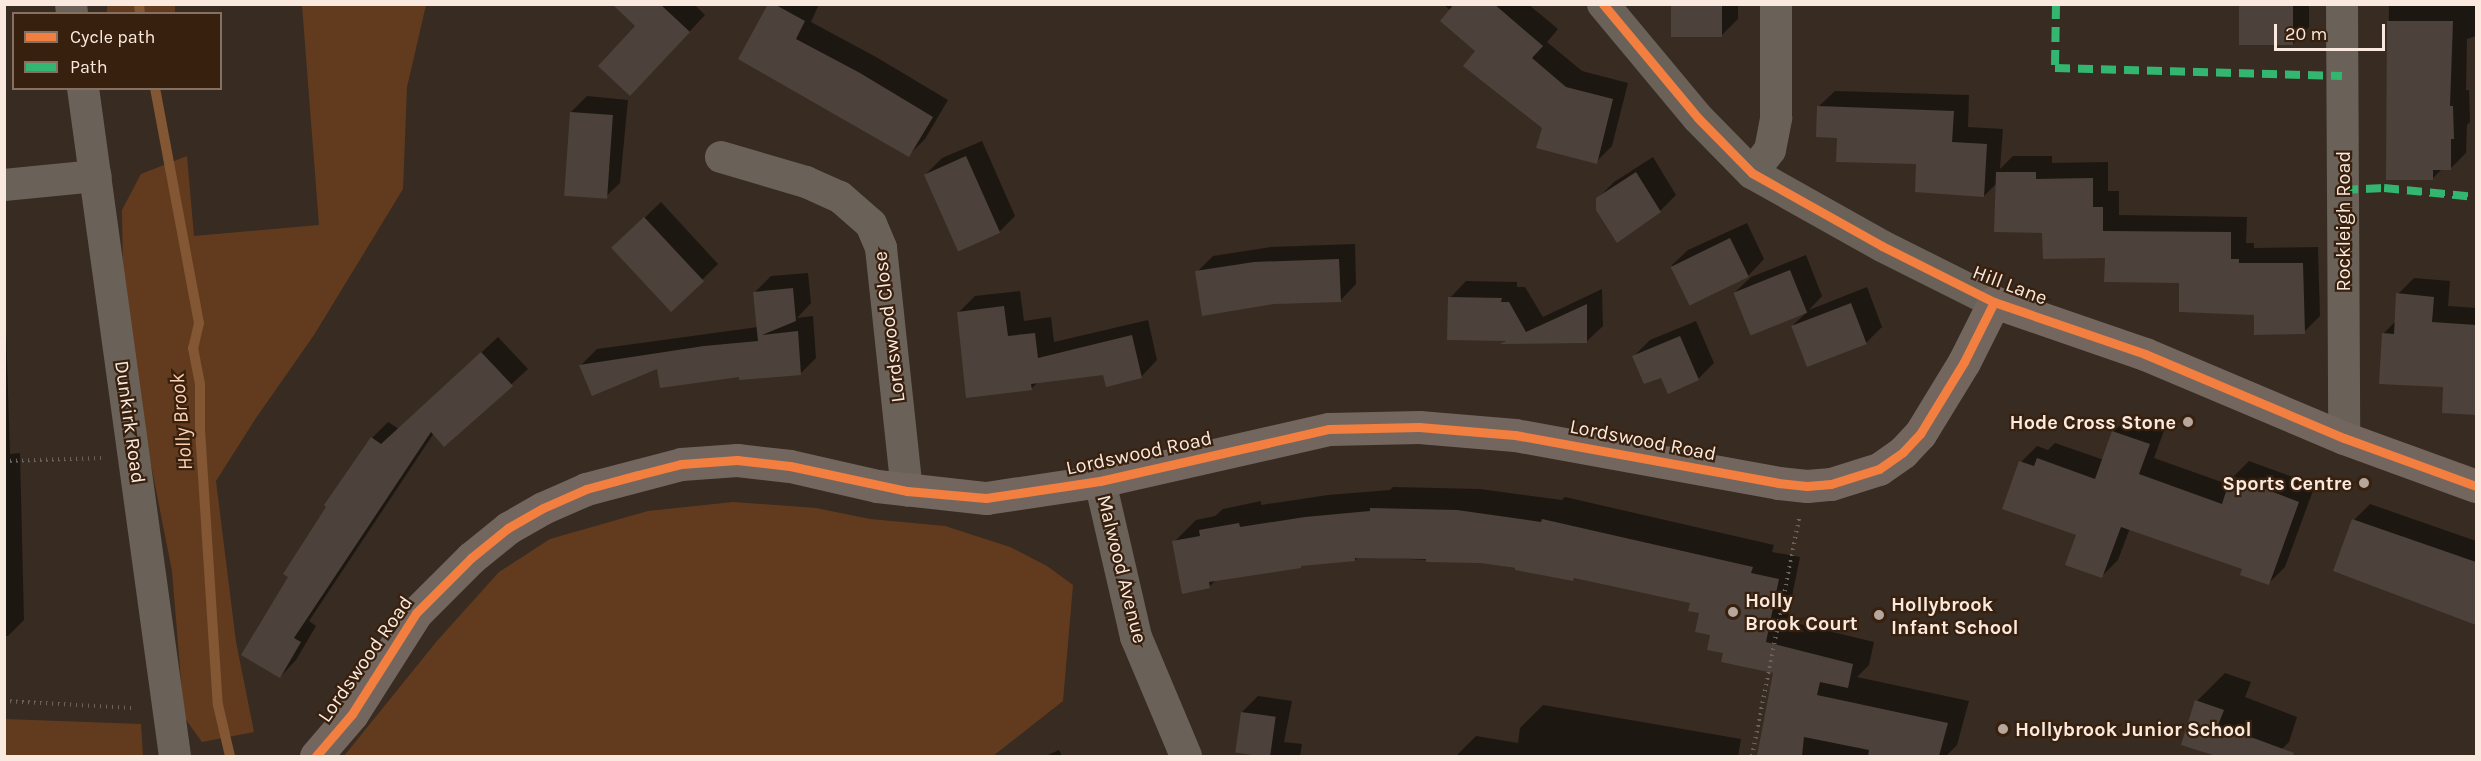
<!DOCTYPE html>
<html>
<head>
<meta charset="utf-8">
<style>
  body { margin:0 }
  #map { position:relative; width:2481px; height:761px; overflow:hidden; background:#382b22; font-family:Karla,sans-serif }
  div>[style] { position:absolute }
  .green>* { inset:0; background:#623b1f; transform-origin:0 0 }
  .shadow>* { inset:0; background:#0007 }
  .stream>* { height:10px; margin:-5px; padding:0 5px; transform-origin:5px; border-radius:5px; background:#835634 }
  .building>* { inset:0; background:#4d423b; transform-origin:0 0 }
  .path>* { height:4px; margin-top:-2px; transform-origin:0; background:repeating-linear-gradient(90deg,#6c625b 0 1.5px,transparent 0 6px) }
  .street>* { height:32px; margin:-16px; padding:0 16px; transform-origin:16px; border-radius:16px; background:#6a6159 }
  .secondary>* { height:33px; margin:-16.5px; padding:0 16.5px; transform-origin:16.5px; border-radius:16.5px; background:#73665e }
  .quiet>* { height:8px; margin-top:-4px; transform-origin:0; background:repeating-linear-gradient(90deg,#33b770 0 15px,transparent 0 23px) }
  .cycleway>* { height:9px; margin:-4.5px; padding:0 4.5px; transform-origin:4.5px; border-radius:4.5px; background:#f27e40 }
  .dots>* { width:16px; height:16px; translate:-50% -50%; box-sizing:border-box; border:3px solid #38200e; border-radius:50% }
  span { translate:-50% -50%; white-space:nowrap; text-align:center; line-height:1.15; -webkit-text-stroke:4.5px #38200e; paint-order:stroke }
  .street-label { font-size:20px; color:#fae9de }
  .poi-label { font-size:20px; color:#fae9de; font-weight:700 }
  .right { translate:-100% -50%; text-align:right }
  .left { translate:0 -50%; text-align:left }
  .water-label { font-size:21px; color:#fed0b1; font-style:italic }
  .frame { position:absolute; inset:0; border:6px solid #fae9de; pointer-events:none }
  .legend { position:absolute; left:12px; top:12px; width:210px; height:78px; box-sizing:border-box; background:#38200e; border:2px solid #867061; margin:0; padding:8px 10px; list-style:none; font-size:18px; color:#fae9de }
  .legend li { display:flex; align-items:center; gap:12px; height:30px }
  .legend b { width:30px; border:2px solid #867061 }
  .scale { position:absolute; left:2274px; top:24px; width:111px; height:27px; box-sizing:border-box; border:3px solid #fae9de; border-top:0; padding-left:8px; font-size:18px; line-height:21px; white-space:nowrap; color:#fae9de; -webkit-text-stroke:4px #38200e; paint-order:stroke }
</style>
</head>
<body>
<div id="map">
  <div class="green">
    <div style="left:107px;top:5px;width:68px;height:8px"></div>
    <div style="clip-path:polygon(302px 5px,426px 5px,407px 87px,403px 189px,314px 335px,256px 418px,216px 481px,236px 642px,254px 732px,202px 742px,184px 717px,172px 571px,143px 424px,123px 278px,122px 210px,141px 174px,187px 156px,194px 236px,319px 225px)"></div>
    <div style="clip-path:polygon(733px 502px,816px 508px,870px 519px,945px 526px,1010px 547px,1047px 566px,1073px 585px,1063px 701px,993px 756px,344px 756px,437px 641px,499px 572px,550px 539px,648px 511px)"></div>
    <div style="clip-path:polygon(5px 719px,141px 724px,143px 756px,5px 756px)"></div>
  </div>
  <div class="shadow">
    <div style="clip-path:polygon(621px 4px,694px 4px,705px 15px,646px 78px,638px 26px)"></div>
    <div style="clip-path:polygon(770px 4px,819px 4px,811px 22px,876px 57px,948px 100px,925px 139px,909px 155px,740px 59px)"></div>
    <div style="clip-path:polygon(1443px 4px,1528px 4px,1558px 29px,1547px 42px,1582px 71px,1628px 83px,1612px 146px,1596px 162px,1543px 127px,1477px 51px,1451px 11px)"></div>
    <div style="clip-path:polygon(1672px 4px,1738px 4px,1738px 19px,1722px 35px)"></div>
    <div style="clip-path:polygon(2240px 4px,2309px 4px,2309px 27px,2293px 44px)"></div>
    <div style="clip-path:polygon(2389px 4px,2476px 4px,2476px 36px,2467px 39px,2466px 90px,2469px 90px,2470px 122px,2467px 125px,2466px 153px,2450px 169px,2442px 169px,2432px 179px,2387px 178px)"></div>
    <div style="clip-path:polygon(1835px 91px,1969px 95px,1968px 127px,2003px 129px,2000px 169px,2013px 156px,2052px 156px,2052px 163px,2108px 162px,2108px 191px,2119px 191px,2119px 215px,2247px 217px,2246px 243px,2254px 243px,2254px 248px,2318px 247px,2320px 316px,2304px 332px,2180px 282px,2043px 231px,1997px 183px,1984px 196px,1918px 163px,1838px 137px,1818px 107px)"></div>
    <div style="clip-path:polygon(587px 96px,628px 100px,620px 183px,603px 199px,571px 112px)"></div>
    <div style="clip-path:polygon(982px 141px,1015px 216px,999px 232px,926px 174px,942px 158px)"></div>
    <div style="clip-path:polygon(1653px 157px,1676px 195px,1660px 211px,1597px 199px,1614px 182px)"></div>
    <div style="clip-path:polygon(661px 202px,718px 264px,702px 280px,630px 232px)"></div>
    <div style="clip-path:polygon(1747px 223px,1764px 259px,1748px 276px,1671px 266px,1688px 250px)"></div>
    <div style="clip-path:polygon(1355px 244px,1356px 284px,1340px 301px,1197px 272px,1213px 256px,1271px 247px)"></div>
    <div style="clip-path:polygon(1806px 255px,1822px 296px,1809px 310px,1867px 287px,1882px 327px,1866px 343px,1793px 325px,1807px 312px,1751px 334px,1734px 293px,1751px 277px)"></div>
    <div style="clip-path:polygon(4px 267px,10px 454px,20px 453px,24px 620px,8px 636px,4px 636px)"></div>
    <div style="clip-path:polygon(808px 273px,811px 303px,797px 318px,813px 316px,816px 358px,800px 374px,740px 375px,658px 367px,581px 365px,597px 349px,758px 327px,755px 292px,771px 276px)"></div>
    <div style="clip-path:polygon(2414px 278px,2450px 281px,2448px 306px,2476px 308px,2476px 414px,2443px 411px,2445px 386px,2383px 334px,2396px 321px,2398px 294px)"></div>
    <div style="clip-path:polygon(1466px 281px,1517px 282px,1517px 287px,1525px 287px,1543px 317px,1602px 289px,1603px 326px,1586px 342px,1503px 343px,1506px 340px,1450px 298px)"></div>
    <div style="clip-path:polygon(1020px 291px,1024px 321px,1051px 317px,1054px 342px,1148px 320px,1157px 360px,1141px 377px,1105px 374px,1038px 382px,1031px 389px,958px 313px,975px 296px)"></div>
    <div style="clip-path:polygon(1696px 321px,1714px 363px,1698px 379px,1662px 376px,1634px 356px,1650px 340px)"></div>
    <div style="clip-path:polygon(498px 337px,528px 369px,445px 445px,434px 433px,309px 621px,316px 626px,296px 660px,280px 677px,243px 655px,372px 438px,388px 422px,399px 429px)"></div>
    <div style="clip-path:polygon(2130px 416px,2165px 428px,2154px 458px,2230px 485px,2233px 477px,2249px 461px,2315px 485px,2285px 567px,2269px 583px,2244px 568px,2130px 528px,2118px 560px,2102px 576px,2078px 534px,2021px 462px,2037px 446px,2048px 450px,2055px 443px,2104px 460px,2113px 432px)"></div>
    <div style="clip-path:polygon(1393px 487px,1480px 489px,1562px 500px,1565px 497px,1774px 545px,1772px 552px,1800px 557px,1787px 621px,1874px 642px,1869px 665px,1857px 677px,1969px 701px,1957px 745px,1946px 756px,1780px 756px,1760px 752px,1775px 672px,1725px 651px,1691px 601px,1575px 577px,1573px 579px,1481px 562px,1358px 557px,1355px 560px,1303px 564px,1217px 579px,1209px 587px,1174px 542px,1196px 520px,1215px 516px,1223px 509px,1261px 501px,1261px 505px,1328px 495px,1390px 490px)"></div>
    <div style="clip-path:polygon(2370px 504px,2476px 541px,2476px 624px,2335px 571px,2354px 520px)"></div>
    <div style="clip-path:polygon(2225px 673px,2251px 682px,2245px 697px,2297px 717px,2289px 742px,2275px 756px,2220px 756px,2183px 744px,2197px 701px)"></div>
    <div style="clip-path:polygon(1258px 696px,1292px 701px,1284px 742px,1302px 744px,1300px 756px,1251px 756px,1253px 754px,1242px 712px)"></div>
    <div style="clip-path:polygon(1543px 705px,1741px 739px,1738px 756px,1456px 756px,1476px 736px,1518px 743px,1520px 728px)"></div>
    <div style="clip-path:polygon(1059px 750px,1062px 756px,1046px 756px)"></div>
  </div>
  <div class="stream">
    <div style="left:139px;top:4px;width:10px;rotate:84deg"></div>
    <div style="left:155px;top:88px;width:239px;rotate:79.4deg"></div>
    <div style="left:199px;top:323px;width:26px;rotate:103deg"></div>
    <div style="left:193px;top:348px;width:37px;rotate:79deg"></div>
    <div style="left:200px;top:384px;width:46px;rotate:90deg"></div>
    <div style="left:200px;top:430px;width:276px;rotate:86.3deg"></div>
    <div style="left:218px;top:705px;width:52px;rotate:76.8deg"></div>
  </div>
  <div class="building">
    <div style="clip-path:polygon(612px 4px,660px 4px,690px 32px,630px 96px,598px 66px,635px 26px)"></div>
    <div style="clip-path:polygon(768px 4px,774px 4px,805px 21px,796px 39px,860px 73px,933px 117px,909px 157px,738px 59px)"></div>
    <div style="clip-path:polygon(1454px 4px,1494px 4px,1543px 46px,1532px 58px,1566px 87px,1613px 99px,1597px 164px,1536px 148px,1542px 128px,1463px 66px,1475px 51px,1440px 21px)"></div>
    <div style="left:1671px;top:4px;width:51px;height:33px"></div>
    <div style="left:2239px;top:4px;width:54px;height:41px"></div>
    <div style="clip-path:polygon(2387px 21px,2453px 21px,2450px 106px,2453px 106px,2454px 139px,2451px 139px,2451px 170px,2433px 170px,2433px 180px,2386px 180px)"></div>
    <div style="clip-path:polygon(1817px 106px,1954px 111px,1952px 142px,1987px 144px,1984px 197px,1915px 192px,1916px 164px,1836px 162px,1837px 138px,1816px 137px)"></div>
    <div style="left:570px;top:112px;width:43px;height:84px;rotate:4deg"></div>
    <div style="left:966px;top:156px;width:84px;height:46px;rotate:66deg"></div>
    <div style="clip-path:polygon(1636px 172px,1661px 212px,1617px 243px,1596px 210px,1596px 198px)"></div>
    <div style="clip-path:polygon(1996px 172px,2036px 172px,2036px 179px,2093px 178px,2093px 207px,2103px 207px,2103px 231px,2231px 232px,2231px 259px,2239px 259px,2239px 263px,2303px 263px,2305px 334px,2254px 335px,2254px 315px,2179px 312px,2179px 283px,2104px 282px,2105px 258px,2043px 259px,2042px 233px,1994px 232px)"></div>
    <div style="left:644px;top:217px;width:88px;height:45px;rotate:47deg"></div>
    <div style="left:1730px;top:238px;width:43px;height:66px;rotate:64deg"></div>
    <div style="clip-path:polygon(1339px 259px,1341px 302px,1274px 304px,1202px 316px,1195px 271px,1254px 262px)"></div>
    <div style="left:1790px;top:270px;width:46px;height:61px;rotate:68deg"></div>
    <div style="clip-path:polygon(793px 288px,796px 321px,762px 335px,798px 331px,801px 375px,739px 380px,739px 377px,660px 388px,657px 369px,592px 396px,579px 365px,704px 346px,758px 341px,753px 292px)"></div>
    <div style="clip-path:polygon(2396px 293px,2434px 297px,2432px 322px,2476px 325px,2476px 415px,2442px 413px,2443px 387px,2379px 384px,2382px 333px,2394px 334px)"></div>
    <div style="clip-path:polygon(1448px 297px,1502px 298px,1501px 302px,1509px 302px,1526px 332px,1587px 304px,1587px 343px,1500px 344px,1506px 341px,1447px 340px)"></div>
    <div style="left:1851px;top:303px;width:44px;height:64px;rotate:69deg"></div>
    <div style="clip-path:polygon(1004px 306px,1008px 336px,1035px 333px,1038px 358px,1132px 335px,1142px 378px,1106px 387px,1103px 375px,1031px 384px,1032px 390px,966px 398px,957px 312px)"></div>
    <div style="clip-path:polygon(1680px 336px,1699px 380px,1668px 394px,1661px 378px,1644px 384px,1632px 356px)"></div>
    <div style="clip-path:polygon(481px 352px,513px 386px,444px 447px,431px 432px,294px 638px,301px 642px,280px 678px,241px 655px,288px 577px,283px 574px,326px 507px,324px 505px,371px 437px,381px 444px)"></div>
    <div style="clip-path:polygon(2112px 431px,2150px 444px,2139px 474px,2222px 504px,2231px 476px,2299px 502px,2269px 585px,2240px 575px,2242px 569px,2121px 527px,2102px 578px,2065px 565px,2076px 535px,2002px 509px,2019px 461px,2034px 466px,2037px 458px,2095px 479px)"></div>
    <div style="clip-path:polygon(1370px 508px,1457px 510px,1541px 522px,1542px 519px,1753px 567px,1751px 573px,1779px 579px,1766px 642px,1853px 664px,1848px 688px,1820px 682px,1817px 695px,1948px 723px,1939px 756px,1868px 756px,1869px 750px,1804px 737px,1802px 756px,1757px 756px,1773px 673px,1721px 662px,1723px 653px,1707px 650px,1710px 635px,1695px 632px,1699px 613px,1688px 611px,1690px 603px,1574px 578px,1573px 581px,1515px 570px,1515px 568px,1481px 563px,1426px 562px,1426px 559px,1355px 558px,1355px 561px,1301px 566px,1301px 568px,1209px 582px,1210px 588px,1182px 594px,1172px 541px,1200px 536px,1199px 530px,1239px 523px,1240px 527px,1305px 517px,1370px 511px)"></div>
    <div style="clip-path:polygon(2352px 519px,2476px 562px,2476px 625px,2333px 571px)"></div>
    <div style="clip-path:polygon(2195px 700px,2224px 710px,2218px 725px,2294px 753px,2293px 756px,2216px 756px,2181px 745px)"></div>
    <div style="left:1241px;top:712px;width:35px;height:41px;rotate:8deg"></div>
  </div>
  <div class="path">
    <div style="left:4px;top:461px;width:97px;rotate:-1.8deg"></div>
    <div style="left:4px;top:701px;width:129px;rotate:3.1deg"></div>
    <div style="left:1752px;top:756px;width:242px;rotate:-78.8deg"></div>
  </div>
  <div class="street">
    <div style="left:71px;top:4px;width:10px;rotate:84deg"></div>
    <div style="left:1603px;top:4px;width:148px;rotate:50.2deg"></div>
    <div style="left:1698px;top:118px;width:77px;rotate:45.5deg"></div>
    <div style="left:1752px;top:173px;width:149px;rotate:29.3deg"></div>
    <div style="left:1882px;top:246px;width:125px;rotate:26.6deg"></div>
    <div style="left:2342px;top:4px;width:434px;rotate:89.7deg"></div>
    <div style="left:83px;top:88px;width:674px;rotate:82.16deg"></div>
    <div style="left:721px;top:157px;width:89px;rotate:16.4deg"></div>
    <div style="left:806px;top:182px;width:37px;rotate:24deg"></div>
    <div style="left:840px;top:197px;width:41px;rotate:41.1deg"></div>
    <div style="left:871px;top:224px;width:26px;rotate:67deg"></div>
    <div style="left:881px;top:248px;width:244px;rotate:83.9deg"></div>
    <div style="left:1752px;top:173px;width:29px;rotate:-52deg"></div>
    <div style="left:1770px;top:150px;width:33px;rotate:-79deg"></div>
    <div style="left:1776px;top:118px;width:114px;rotate:-90deg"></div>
    <div style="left:4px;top:185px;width:92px;rotate:-5.6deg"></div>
    <div style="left:1100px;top:481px;width:160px;rotate:77deg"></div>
    <div style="left:1136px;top:637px;width:129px;rotate:67.2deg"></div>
  </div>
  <div class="secondary">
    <div style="left:316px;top:756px;width:55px;rotate:-49.4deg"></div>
    <div style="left:352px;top:714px;width:120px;rotate:-57.6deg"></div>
    <div style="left:416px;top:613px;width:78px;rotate:-45deg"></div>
    <div style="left:471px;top:558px;width:48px;rotate:-39deg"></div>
    <div style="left:508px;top:528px;width:40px;rotate:-29.7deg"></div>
    <div style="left:543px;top:508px;width:47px;rotate:-23.8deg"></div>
    <div style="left:586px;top:489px;width:98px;rotate:-14.7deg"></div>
    <div style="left:681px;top:464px;width:56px;rotate:-4.1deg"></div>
    <div style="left:737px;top:460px;width:53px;rotate:6.5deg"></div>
    <div style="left:790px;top:466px;width:89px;rotate:12.9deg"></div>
    <div style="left:877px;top:486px;width:110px;rotate:6.3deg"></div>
    <div style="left:986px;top:498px;width:115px;rotate:-8.5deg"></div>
    <div style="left:1100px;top:481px;width:235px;rotate:-12.8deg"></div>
    <div style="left:1329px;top:429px;width:90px;rotate:-1.3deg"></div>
    <div style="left:1419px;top:427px;width:96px;rotate:4.8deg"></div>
    <div style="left:1515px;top:435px;width:267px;rotate:10.3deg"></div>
    <div style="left:1778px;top:483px;width:29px;rotate:6deg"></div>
    <div style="left:1807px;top:486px;width:24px;rotate:-5deg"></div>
    <div style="left:1831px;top:484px;width:50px;rotate:-17.4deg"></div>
    <div style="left:1879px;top:469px;width:29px;rotate:-35deg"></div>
    <div style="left:1903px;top:452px;width:25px;rotate:-47deg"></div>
    <div style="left:1920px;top:434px;width:84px;rotate:-58.6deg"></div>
    <div style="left:1964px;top:362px;width:67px;rotate:-63.4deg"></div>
    <div style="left:1994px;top:302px;width:160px;rotate:19deg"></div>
    <div style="left:2145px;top:354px;width:216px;rotate:22.9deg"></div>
    <div style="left:2344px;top:438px;width:140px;rotate:20deg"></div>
  </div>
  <div class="quiet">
    <div style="left:2056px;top:4px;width:64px;rotate:90.9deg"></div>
    <div style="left:2055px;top:68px;width:287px;rotate:1.6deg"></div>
    <div style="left:2343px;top:190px;width:41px;rotate:-2.8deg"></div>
    <div style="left:2384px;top:188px;width:92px;rotate:5.6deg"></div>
  </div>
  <div class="cycleway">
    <div style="left:1603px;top:4px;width:148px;rotate:50.2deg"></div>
    <div style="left:1698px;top:118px;width:77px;rotate:45.5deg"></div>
    <div style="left:1752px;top:173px;width:149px;rotate:29.3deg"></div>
    <div style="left:1882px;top:246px;width:125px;rotate:26.6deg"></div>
    <div style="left:1994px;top:302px;width:160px;rotate:19deg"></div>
    <div style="left:2145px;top:354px;width:216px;rotate:22.9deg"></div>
    <div style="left:2344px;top:438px;width:140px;rotate:20deg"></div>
    <div style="left:316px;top:756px;width:55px;rotate:-49.4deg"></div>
    <div style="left:352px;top:714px;width:120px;rotate:-57.6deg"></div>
    <div style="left:416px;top:613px;width:78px;rotate:-45deg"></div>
    <div style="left:471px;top:558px;width:48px;rotate:-39deg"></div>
    <div style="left:508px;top:528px;width:40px;rotate:-29.7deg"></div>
    <div style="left:543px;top:508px;width:47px;rotate:-23.8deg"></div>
    <div style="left:586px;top:489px;width:54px;rotate:-15.1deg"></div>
    <div style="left:638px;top:475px;width:44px;rotate:-14.3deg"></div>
    <div style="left:681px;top:464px;width:56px;rotate:-4.1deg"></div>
    <div style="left:737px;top:460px;width:53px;rotate:6.5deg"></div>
    <div style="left:790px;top:466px;width:120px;rotate:12.1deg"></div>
    <div style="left:907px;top:491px;width:79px;rotate:5.1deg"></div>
    <div style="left:986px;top:498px;width:115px;rotate:-8.5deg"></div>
    <div style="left:1100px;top:481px;width:235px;rotate:-12.8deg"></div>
    <div style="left:1329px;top:429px;width:90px;rotate:-1.3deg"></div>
    <div style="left:1419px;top:427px;width:96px;rotate:4.8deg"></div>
    <div style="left:1515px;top:435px;width:267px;rotate:10.3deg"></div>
    <div style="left:1778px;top:483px;width:29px;rotate:6deg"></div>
    <div style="left:1807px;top:486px;width:24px;rotate:-5deg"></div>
    <div style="left:1831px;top:484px;width:50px;rotate:-17.4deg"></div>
    <div style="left:1879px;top:469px;width:29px;rotate:-35deg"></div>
    <div style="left:1903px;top:452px;width:25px;rotate:-47deg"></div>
    <div style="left:1920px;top:434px;width:84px;rotate:-58.6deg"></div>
    <div style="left:1964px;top:362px;width:67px;rotate:-63.4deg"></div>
  </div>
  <div class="dots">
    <div style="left:2188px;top:422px;background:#b6a69c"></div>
    <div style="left:2364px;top:483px;background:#b6a69c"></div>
    <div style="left:1733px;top:612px;background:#b6a69c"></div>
    <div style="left:1879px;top:615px;background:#b6a69c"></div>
    <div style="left:2003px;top:729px;background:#b6a69c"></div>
  </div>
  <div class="street-label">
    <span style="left:2343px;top:221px;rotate:-90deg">Rockleigh Road</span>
    <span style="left:2010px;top:285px;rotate:21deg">Hill Lane</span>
    <span style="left:889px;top:327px;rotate:-97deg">Lordswood Close</span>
    <span style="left:130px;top:422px;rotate:82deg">Dunkirk Road</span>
    <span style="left:1643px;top:440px;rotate:11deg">Lordswood Road</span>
    <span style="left:1139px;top:453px;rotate:-12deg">Lordswood Road</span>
    <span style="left:1122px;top:569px;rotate:76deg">Malwood Avenue</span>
    <span style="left:365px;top:659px;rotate:-55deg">Lordswood Road</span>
  </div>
  <div class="poi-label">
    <span class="right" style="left:2176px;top:422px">Hode Cross Stone</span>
    <span class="right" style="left:2352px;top:483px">Sports Centre</span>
    <span class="left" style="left:1745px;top:612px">Holly<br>Brook Court</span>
    <span class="left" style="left:1891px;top:616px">Hollybrook<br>Infant School</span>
    <span class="left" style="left:2015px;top:729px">Hollybrook Junior School</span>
  </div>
  <div class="water-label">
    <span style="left:181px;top:422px;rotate:-95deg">Holly Brook</span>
  </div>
  <div class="frame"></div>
  <ul class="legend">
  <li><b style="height:8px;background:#f27e40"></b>Cycle path</li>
  <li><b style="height:8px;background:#33b770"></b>Path</li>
  </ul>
  <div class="scale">20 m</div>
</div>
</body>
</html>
